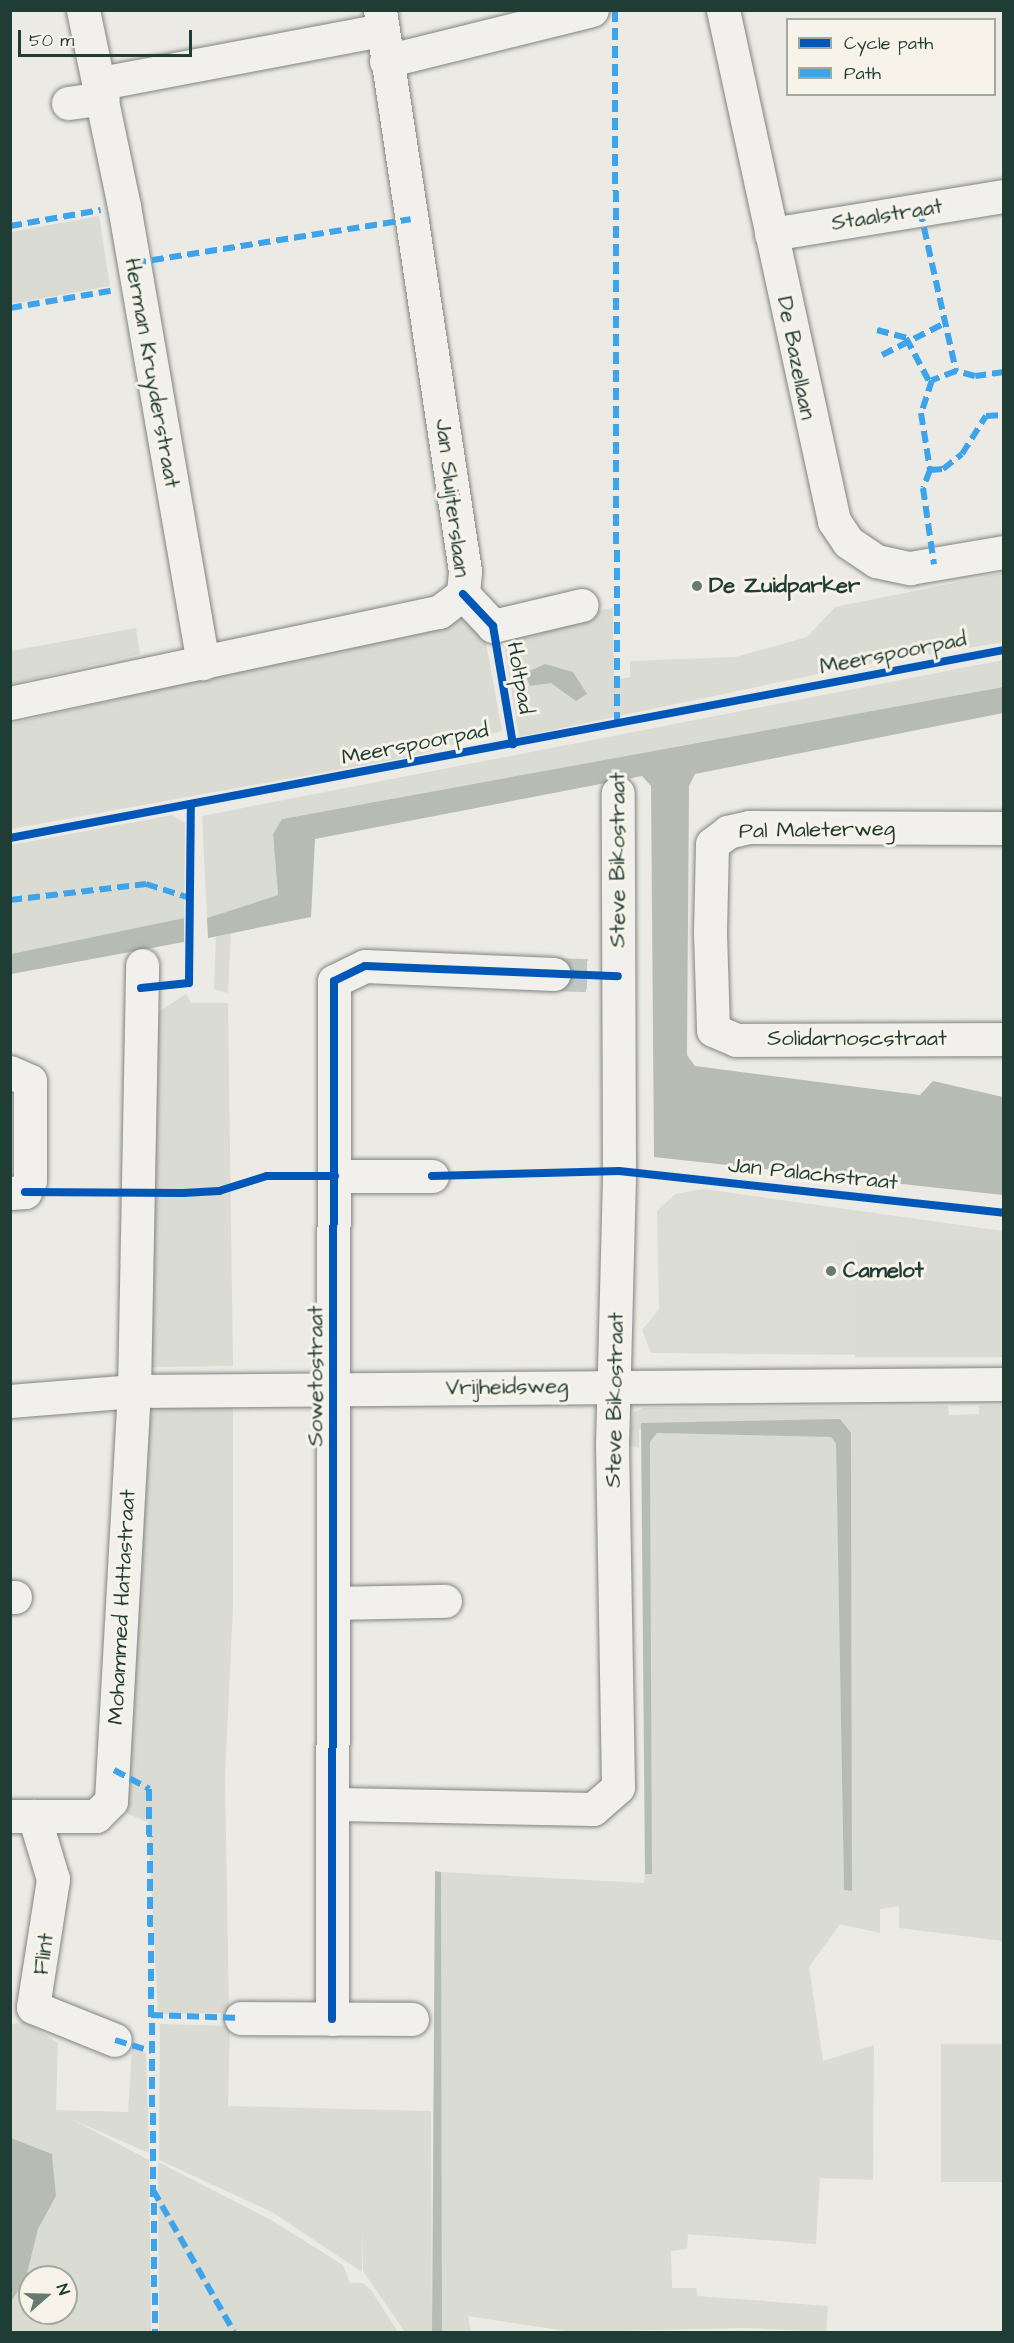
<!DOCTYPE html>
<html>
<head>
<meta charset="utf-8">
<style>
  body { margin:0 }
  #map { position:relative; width:1014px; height:2343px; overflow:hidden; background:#ebeae4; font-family:"Architects Daughter",sans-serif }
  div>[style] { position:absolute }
  .built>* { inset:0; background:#dbdcd3 }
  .green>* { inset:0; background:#dadbd2; transform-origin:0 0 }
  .water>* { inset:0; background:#b6bcb4 }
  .minor-tunnel>* { height:33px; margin-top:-16.5px; transform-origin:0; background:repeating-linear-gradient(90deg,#c2c7c1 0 33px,transparent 0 49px) }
  .roads { filter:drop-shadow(0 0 2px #808581) drop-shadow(0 0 2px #808581) }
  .minor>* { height:33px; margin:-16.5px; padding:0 16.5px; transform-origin:16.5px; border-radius:16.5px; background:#f1f0ec }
  .quiet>* { height:6px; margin-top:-3px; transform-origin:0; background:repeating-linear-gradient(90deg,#3da4eb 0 12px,transparent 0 18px) }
  .cycleway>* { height:8px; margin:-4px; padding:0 4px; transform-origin:4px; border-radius:4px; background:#0057b8 }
  .dots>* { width:16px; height:16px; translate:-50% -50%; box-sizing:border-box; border:3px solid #f7f3e8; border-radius:50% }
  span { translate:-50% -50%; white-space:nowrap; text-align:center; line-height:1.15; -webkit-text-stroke:6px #f7f3e8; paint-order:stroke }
  .street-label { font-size:22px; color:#1f3d34 }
  .poi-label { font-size:22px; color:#1f3d34; font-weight:700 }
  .left { translate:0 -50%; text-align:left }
  .frame { position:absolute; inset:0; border:12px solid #1f3d34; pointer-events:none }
  .legend { position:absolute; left:786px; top:18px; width:210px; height:78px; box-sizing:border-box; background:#f7f3e8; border:2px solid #a1aaa0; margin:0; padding:8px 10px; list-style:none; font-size:18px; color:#1f3d34 }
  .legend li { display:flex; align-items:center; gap:12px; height:30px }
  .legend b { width:30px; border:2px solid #a1aaa0 }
  .north { position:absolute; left:18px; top:2265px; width:60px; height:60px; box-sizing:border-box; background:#f7f3e8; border:2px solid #a1aaa0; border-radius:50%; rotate:70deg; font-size:16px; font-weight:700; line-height:24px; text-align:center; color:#1f3d34 }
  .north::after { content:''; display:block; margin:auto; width:21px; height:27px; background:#667a72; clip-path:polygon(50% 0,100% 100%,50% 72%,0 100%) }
  .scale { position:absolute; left:18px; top:30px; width:174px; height:27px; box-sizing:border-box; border:3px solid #1f3d34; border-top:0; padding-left:8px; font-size:18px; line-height:21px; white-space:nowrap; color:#1f3d34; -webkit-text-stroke:4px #f7f3e8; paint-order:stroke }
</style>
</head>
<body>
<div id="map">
  <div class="built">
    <div style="clip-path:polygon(703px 1189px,1003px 1231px,1003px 1356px,651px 1353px,642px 1330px,659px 1310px,657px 1211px,675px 1194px)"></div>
  </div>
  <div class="green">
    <div style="clip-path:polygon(99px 216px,110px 286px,11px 304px,11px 232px)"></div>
    <div style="clip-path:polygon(1003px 573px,1003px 642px,842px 669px,519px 737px,501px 626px,613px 608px,614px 680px,630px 677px,630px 661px,736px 657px,807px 637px,835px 607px)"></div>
    <div style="clip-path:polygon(462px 619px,483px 626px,502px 731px,414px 756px,11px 829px,10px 724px)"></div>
    <div style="clip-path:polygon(136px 628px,140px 654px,11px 684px,11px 651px)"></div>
    <div style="clip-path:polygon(1003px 660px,1003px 687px,282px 819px,273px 834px,278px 895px,207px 918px,202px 816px)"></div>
    <div style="clip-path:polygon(172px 815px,185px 823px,184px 918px,11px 954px,11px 845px)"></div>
    <div style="clip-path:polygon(231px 933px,228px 993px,214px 989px,216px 936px)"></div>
    <div style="clip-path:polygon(186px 994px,191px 1003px,228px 1003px,233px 1366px,150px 1367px,152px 1016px)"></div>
    <div style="left:1003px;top:1238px;width:119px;height:148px;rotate:90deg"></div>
    <div style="clip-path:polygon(233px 1399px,233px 1607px,225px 1776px,229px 2013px,158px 2014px,148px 1822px,112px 1807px,142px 1400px)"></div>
    <div style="clip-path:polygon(1003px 1405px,1003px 1941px,899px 1928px,899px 1906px,880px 1909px,880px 1933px,840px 1924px,809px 1967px,823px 2061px,874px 2045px,873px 2180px,820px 2178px,816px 2244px,688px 2234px,687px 2249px,671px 2251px,672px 2288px,696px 2288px,698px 2296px,828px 2306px,826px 2332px,747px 2328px,572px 2332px,468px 2316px,471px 2332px,442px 2332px,441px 1872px,644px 1883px,645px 1874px,652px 1873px,650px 1442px,657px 1433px,831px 1437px,836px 1444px,844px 1890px,852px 1891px,851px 1433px,844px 1427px,639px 1430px,639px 1447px,628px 1446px,633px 1413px,643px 1408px,948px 1406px,949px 1415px,979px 1414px,979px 1406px)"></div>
    <div style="clip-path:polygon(evenodd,25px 2021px,58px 2043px,56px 2110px,128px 2112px,132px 2047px,146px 2053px,149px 2153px,71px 2119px,149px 2160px,151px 2332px,11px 2332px,10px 2302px,26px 2278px,38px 2229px,56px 2196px,52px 2154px,11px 2138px,11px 2025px,25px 2021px,30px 2277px,66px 2277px,66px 2313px,30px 2313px,30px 2277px)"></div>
    <div style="clip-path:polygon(160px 2024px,230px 2026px,228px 2106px,431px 2111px,432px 2332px,405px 2332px,363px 2271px,362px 2228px,362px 2272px,272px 2212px,159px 2160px)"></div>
    <div style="left:941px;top:2044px;width:62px;height:138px"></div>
    <div style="clip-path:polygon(158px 2162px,271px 2220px,343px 2265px,350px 2283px,363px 2283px,371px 2290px,398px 2332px,159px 2332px)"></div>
  </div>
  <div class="water">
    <div style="clip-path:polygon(545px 664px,573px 672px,587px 694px,576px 701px,551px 683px,530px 686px,525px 673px)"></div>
    <div style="clip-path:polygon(1003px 687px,1003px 713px,695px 774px,689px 786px,687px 1055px,695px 1066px,920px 1095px,933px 1081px,1003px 1097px,1003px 1195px,654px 1157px,651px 786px,642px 776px,315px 839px,311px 917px,208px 938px,207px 918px,278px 895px,273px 834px,282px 819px)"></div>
    <div style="clip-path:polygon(184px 918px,184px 942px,11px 974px,11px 954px)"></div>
    <div style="clip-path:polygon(840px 1419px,851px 1433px,852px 1891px,844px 1890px,836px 1444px,831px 1437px,657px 1433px,650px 1442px,652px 1874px,645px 1874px,641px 1423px)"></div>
    <div style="clip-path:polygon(435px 1871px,441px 1872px,442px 2332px,432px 2332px)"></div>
    <div style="clip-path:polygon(11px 2138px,52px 2154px,56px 2196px,38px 2229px,26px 2278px,11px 2302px)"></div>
  </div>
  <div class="minor-tunnel">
    <div style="left:554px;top:974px;width:37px;rotate:2deg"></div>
  </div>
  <div class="roads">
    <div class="minor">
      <div style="left:83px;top:10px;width:200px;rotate:78.2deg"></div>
      <div style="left:124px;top:206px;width:464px;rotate:80.2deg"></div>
      <div style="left:723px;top:10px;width:523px;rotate:77.74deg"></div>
      <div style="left:834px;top:521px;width:25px;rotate:56deg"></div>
      <div style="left:848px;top:542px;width:34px;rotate:34deg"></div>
      <div style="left:876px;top:561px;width:35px;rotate:12deg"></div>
      <div style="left:910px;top:568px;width:95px;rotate:-9.7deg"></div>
      <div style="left:386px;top:61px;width:212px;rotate:-13.9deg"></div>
      <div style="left:101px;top:83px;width:286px;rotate:-10.7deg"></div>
      <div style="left:68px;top:103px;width:35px;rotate:-8deg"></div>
      <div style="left:771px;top:234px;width:236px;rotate:-9.3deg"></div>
      <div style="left:463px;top:594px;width:44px;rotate:46.8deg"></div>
      <div style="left:493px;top:626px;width:91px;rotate:-13.3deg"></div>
      <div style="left:10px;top:703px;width:439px;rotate:-12deg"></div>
      <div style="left:439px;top:612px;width:30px;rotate:-37deg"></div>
      <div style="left:463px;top:594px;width:23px;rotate:-85deg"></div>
      <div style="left:465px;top:571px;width:567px;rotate:-98.62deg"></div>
      <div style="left:1004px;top:828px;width:255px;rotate:-179.8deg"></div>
      <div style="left:749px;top:827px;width:22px;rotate:167deg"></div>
      <div style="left:728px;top:832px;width:20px;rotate:143deg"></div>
      <div style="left:712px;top:844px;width:89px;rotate:91.3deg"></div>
      <div style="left:710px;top:933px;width:97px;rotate:88.2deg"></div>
      <div style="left:713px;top:1030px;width:25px;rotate:23deg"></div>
      <div style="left:736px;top:1040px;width:268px;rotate:-0.2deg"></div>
      <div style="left:10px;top:1072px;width:22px;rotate:24deg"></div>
      <div style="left:30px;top:1081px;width:99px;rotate:90deg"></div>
      <div style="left:30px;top:1180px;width:13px;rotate:113deg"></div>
      <div style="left:25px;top:1192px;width:15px;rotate:176deg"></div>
      <div style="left:335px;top:1176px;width:97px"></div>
      <div style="left:10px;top:1401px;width:124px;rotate:-4.6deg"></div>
      <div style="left:134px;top:1391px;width:870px;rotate:-0.46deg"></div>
      <div style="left:10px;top:1597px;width:5px"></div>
      <div style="left:336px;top:1603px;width:109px;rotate:-1.1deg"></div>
      <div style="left:337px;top:1804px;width:256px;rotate:1.1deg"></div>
      <div style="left:593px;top:1809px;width:33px;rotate:-41deg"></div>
      <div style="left:618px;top:1787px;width:342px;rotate:-91deg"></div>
      <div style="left:612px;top:1445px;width:274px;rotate:-88.5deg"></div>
      <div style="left:619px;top:1171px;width:378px;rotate:-90.2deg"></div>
      <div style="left:10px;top:1816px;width:86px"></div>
      <div style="left:96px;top:1816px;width:21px;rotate:-45deg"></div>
      <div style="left:111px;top:1801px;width:411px;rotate:-86.8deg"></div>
      <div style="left:134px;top:1391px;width:426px;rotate:-88.9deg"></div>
      <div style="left:33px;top:2007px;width:130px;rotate:-81.1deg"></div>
      <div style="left:53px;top:1879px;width:66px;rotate:-106.8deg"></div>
      <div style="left:33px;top:2007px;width:88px;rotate:21.9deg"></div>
      <div style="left:241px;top:2018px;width:171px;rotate:0.3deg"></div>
      <div style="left:332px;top:2019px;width:1038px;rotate:-89.89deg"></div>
      <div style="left:334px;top:981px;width:34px;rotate:-26deg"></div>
      <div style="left:365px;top:966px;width:189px;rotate:2.4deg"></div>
    </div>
  </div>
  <div class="quiet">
    <div style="left:615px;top:10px;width:713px;rotate:89.84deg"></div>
    <div style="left:920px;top:210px;width:165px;rotate:77.4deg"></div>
    <div style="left:10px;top:226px;width:92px;rotate:-10deg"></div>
    <div style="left:134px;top:263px;width:280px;rotate:-9deg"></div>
    <div style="left:10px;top:308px;width:107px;rotate:-9.7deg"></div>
    <div style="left:877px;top:330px;width:30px;rotate:15deg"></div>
    <div style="left:906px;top:338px;width:51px;rotate:61.9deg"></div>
    <div style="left:882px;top:355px;width:68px;rotate:-26.9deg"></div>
    <div style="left:1004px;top:372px;width:29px;rotate:172deg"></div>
    <div style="left:975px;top:376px;width:20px;rotate:-165deg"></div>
    <div style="left:956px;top:371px;width:26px;rotate:159deg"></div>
    <div style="left:932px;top:380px;width:35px;rotate:108deg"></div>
    <div style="left:921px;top:413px;width:58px;rotate:81deg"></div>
    <div style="left:930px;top:470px;width:13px;rotate:-4deg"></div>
    <div style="left:943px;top:469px;width:24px;rotate:-38deg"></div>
    <div style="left:962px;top:454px;width:45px;rotate:-57.7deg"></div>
    <div style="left:986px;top:416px;width:18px;rotate:-3deg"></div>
    <div style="left:930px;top:470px;width:19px;rotate:111deg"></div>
    <div style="left:923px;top:488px;width:77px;rotate:81.8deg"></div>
    <div style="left:10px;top:900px;width:137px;rotate:-6.7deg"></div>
    <div style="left:146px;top:884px;width:46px;rotate:17.7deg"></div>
    <div style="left:114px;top:1770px;width:40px;rotate:28deg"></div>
    <div style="left:149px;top:1789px;width:543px;rotate:89.37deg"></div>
    <div style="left:151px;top:2015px;width:90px;rotate:1.9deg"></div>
    <div style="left:115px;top:2040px;width:38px;rotate:17deg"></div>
    <div style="left:153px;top:2190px;width:163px;rotate:60.3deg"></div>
  </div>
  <div class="cycleway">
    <div style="left:463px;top:594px;width:44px;rotate:46.8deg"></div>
    <div style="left:493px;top:626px;width:120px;rotate:80.4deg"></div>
    <div style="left:10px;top:838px;width:1012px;rotate:-10.71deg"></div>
    <div style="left:141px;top:988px;width:48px;rotate:-5.9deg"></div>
    <div style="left:189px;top:983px;width:179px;rotate:-89.4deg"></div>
    <div style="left:432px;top:1176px;width:187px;rotate:-1.5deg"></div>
    <div style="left:619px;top:1171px;width:387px;rotate:6.2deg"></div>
    <div style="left:25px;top:1192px;width:158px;rotate:0.4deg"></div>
    <div style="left:183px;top:1193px;width:36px;rotate:-3deg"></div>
    <div style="left:219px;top:1191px;width:50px;rotate:-17.4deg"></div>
    <div style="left:267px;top:1176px;width:68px"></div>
    <div style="left:332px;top:2019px;width:1038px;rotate:-89.89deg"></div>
    <div style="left:334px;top:981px;width:34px;rotate:-26deg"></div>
    <div style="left:365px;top:966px;width:253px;rotate:2.3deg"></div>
  </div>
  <div class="dots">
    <div style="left:697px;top:586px;background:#667a72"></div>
    <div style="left:831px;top:1271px;background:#667a72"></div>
  </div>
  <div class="street-label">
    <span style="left:887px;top:215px;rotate:-9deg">Staalstraat</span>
    <span style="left:796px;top:358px;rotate:79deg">De Bazellaan</span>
    <span style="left:152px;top:373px;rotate:80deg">Herman Kruyderstraat</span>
    <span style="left:452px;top:498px;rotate:83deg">Jan Sluijterslaan</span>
    <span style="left:893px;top:653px;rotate:-11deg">Meerspoorpad</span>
    <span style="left:520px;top:678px;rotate:80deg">Holtpad</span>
    <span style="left:415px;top:744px;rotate:-11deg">Meerspoorpad</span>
    <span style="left:817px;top:830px;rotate:-1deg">Pal Maleterweg</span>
    <span style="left:618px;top:860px;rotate:-90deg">Steve Bikostraat</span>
    <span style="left:857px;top:1039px">Solidarnoscstraat</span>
    <span style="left:813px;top:1174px;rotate:6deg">Jan Palachstraat</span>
    <span style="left:316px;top:1376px;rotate:-90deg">Sowetostraat</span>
    <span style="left:507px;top:1387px;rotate:-1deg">Vrijheidsweg</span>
    <span style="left:615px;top:1400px;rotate:-89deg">Steve Bikostraat</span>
    <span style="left:122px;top:1607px;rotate:-87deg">Mohammed Hattastraat</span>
    <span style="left:44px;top:1954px;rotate:-82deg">Flint</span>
  </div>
  <div class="poi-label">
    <span class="left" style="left:709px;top:586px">De Zuidparker</span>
    <span class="left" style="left:843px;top:1271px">Camelot</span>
  </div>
  <div class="frame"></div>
  <ul class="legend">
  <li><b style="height:8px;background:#0057b8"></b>Cycle path</li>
  <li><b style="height:8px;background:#3da4eb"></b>Path</li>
  </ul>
  <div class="north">N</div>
  <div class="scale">50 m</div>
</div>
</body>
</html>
